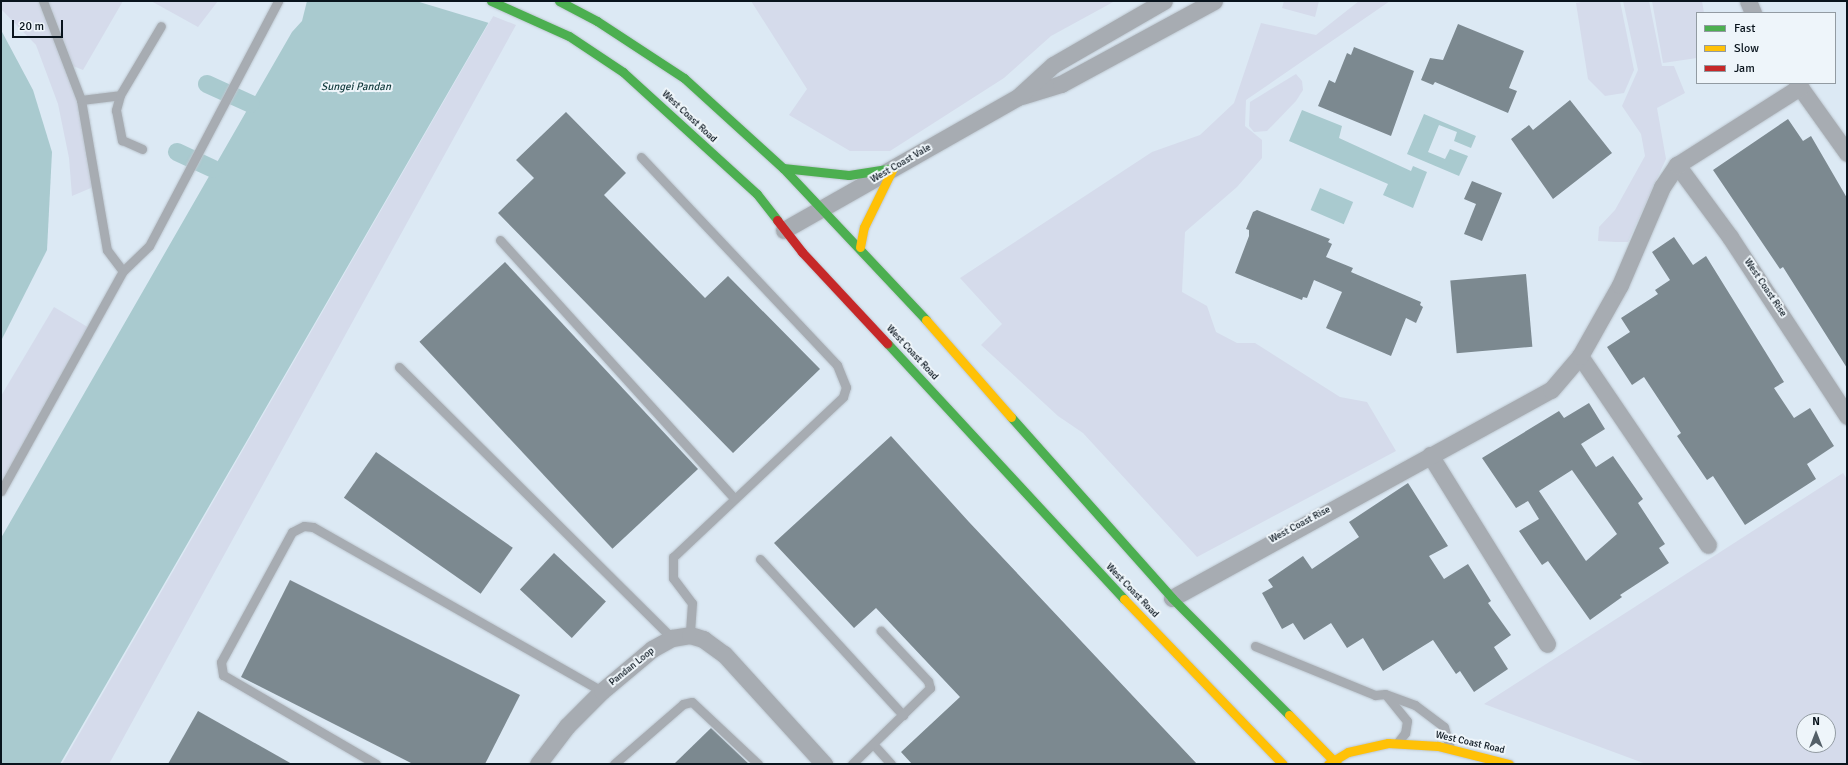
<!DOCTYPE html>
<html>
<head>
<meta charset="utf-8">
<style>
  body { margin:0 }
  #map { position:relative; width:1848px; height:765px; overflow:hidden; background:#dce9f4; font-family:Signika,sans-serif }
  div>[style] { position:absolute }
  .green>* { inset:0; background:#d5dbeb }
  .water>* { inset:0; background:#a9cacf; transform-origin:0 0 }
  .pier>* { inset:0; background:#dce9f4 }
  .canal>* { height:18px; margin:-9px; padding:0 9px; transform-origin:9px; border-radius:9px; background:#a9cacf }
  .building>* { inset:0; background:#7c8990; transform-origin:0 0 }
  .roads { filter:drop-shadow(0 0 1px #bdc7d0) drop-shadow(0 0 1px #bdc7d0) }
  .lane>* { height:9px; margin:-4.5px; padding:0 4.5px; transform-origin:4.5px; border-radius:4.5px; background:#a7acb2 }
  .street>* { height:17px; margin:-8.5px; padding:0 8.5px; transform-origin:8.5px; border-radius:8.5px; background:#a7acb2 }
  .fast>* { height:9px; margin:-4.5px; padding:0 4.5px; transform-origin:4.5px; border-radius:4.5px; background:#4caf50 }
  .slow>* { height:9px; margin:-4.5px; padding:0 4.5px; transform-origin:4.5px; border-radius:4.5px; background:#ffc107 }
  .jam>* { height:9px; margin:-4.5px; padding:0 4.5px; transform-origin:4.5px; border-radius:4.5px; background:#c62828 }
  span { translate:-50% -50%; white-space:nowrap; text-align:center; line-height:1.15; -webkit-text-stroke:4px #eef5fa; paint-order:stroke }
  .street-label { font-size:10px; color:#09141d }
  .water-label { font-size:11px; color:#113a3c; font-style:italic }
  .frame { position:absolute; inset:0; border:2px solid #09141d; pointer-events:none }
  .legend { position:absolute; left:1696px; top:12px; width:140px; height:72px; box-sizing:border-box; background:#eef5fa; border:1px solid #929ba2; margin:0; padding:5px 7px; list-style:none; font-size:12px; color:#09141d }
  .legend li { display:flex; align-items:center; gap:8px; height:20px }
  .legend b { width:20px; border:1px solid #929ba2 }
  .north { position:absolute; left:1796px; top:713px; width:40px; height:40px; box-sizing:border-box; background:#eef5fa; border:1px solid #929ba2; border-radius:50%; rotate:0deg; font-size:11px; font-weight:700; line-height:16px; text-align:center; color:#09141d }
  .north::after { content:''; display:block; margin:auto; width:14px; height:18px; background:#535f68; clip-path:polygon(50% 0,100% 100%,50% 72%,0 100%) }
  .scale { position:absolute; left:12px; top:20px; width:51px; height:18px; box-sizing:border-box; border:2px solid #09141d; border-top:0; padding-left:5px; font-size:12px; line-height:14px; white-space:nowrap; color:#09141d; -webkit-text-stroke:3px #eef5fa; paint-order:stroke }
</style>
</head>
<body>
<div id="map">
  <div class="green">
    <div style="clip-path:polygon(1px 1px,123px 1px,83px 70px,68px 64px,98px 185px,72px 196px,69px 158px,58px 104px,36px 45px,1px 9px)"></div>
    <div style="clip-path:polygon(151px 1px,218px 1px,198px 27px)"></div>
    <div style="clip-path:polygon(751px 1px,1115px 1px,1051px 36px,1004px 78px,890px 151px,850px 151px,789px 115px,807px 89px)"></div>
    <div style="clip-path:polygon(1284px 1px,1319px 1px,1315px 17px,1282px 8px)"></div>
    <div style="clip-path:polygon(1359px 1px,1390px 1px,1246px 100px,1245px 126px,1262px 140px,1262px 158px,1237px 187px,1185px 232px,1182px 292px,1207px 306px,1216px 332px,1237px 343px,1255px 343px,1340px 397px,1367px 402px,1396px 451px,1197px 557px,1083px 433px,1058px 416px,981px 345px,1002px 324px,960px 278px,1152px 152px,1200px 135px,1234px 103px,1261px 23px,1316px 35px)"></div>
    <div style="clip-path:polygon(1587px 1px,1620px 1px,1634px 70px,1624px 93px,1605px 96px,1588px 79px,1576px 3px)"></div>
    <div style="clip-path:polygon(1623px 1px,1649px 1px,1662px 66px,1674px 66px,1685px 93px,1657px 108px,1666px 159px,1628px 242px,1616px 242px,1598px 241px,1599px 227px,1615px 210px,1645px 156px,1641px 134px,1622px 106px,1638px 70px)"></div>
    <div style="clip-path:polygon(1652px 1px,1702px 1px,1704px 13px,1697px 13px,1697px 58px,1663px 63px)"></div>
    <div style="clip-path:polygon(493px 16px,516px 25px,109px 764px,62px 764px)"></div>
    <div style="clip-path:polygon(1296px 74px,1302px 81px,1303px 90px,1296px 101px,1267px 131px,1254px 132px,1249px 126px,1250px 102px)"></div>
    <div style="clip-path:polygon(54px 307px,91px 329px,1px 491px,1px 396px)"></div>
    <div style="clip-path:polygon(evenodd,1843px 473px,1847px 479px,1847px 764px,1646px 764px,1484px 704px,1843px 473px,1804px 721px,1828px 721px,1828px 745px,1804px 745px,1804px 721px)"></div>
  </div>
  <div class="water">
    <div style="clip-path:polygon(307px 1px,501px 1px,60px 764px,1px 764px,1px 538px,292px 32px,302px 21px)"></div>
    <div style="clip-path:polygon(1px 30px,33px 90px,52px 152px,47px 250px,1px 341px)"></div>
    <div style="clip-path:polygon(1302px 110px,1342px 126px,1339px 138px,1411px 171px,1413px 166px,1427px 172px,1413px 208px,1383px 195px,1388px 184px,1289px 141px)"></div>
    <div style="clip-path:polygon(1424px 114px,1476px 136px,1471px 148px,1454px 141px,1457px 132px,1439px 125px,1428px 152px,1445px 159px,1450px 149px,1468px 156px,1459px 176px,1407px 154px)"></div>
    <div style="left:1320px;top:188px;width:36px;height:24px;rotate:23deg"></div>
  </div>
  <div class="pier">
    <div style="clip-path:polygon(416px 1px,502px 1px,489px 23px)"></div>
  </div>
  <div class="canal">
    <div style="left:207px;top:84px;width:48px;rotate:24.4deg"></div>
    <div style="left:177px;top:152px;width:40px;rotate:25deg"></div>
  </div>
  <div class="building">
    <div style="clip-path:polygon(1458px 24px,1524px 51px,1509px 88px,1517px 91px,1508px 113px,1435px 82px,1433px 85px,1421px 80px,1430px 58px,1443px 60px)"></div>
    <div style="clip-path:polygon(1354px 47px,1414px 71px,1391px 136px,1318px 106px,1329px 80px,1335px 83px,1347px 53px,1351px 55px)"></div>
    <div style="clip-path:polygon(1570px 100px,1612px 153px,1553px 199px,1511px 139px,1529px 125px,1533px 130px)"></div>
    <div style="clip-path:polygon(566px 112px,626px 173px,604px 195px,705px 298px,728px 276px,820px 369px,733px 453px,498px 213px,534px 178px,516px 160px)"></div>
    <div style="clip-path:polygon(1788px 119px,1803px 141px,1811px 136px,1847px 198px,1847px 368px,1783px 267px,1780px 269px,1713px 170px)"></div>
    <div style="clip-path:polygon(1472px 181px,1502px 193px,1482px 241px,1464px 234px,1476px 204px,1464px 199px)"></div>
    <div style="clip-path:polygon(1257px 210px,1330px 239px,1328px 242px,1332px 244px,1326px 257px,1353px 268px,1351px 272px,1421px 302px,1420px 305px,1423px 307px,1416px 323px,1406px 318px,1391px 356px,1326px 328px,1342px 292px,1314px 280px,1307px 298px,1303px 297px,1302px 300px,1235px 273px,1249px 236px,1249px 230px,1246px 229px,1253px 212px)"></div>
    <div style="clip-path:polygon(1674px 237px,1693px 265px,1706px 256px,1784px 382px,1774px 388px,1794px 418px,1810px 408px,1834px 446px,1807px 464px,1816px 479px,1745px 525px,1713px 476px,1707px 480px,1677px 436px,1681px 433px,1644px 377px,1632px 385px,1607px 347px,1630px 332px,1621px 318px,1658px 294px,1655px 290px,1670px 280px,1652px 252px)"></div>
    <div style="left:505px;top:262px;width:283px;height:117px;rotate:47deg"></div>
    <div style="left:1526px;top:274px;width:73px;height:76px;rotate:85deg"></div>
    <div style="clip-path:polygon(evenodd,1589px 403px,1605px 429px,1581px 444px,1596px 467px,1613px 456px,1643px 499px,1638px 503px,1665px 544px,1659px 548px,1669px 563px,1620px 595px,1622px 597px,1590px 620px,1548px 561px,1542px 565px,1519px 531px,1539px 519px,1528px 501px,1516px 508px,1482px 458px,1559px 411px,1564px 418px,1589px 403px,1572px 470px,1617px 534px,1586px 561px,1539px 491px,1572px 470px)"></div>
    <div style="clip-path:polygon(891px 436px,969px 522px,1197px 764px,912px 764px,901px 752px,960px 697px,876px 608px,854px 628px,774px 543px)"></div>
    <div style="left:376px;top:452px;width:167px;height:56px;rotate:35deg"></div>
    <div style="clip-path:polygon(1408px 483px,1448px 546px,1429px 556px,1444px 579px,1468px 564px,1491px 601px,1488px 603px,1511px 635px,1494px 647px,1508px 669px,1474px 692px,1460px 671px,1456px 674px,1433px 640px,1383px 671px,1363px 638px,1347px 648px,1331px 623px,1304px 640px,1293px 623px,1282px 629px,1262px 593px,1273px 587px,1268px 580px,1303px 556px,1312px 569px,1359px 537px,1349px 522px)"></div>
    <div style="left:554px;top:553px;width:71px;height:50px;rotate:43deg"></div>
    <div style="clip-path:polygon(290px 580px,520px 695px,485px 764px,413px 764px,241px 677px)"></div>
    <div style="clip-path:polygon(198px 711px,292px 764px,168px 764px)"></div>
    <div style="clip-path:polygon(711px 728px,749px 764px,674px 764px)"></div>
  </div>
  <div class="roads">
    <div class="lane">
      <div style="left:43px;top:1px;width:106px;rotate:69deg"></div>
      <div style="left:81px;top:100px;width:152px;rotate:80.2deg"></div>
      <div style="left:107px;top:250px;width:26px;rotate:53deg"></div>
      <div style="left:123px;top:271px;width:36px;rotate:-44deg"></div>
      <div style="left:149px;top:246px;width:277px;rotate:-62.2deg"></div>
      <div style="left:120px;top:95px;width:16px;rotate:105deg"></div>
      <div style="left:116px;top:110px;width:31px;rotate:79deg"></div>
      <div style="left:122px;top:140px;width:22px;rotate:24deg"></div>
      <div style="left:81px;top:100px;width:39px;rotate:-7deg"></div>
      <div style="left:120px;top:95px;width:80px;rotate:-59.3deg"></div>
      <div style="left:641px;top:157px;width:286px;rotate:46.7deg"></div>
      <div style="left:837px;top:365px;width:24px;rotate:68deg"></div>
      <div style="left:846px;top:387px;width:10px;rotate:107deg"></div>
      <div style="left:843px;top:397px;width:233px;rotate:136.7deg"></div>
      <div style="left:673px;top:557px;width:21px;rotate:90deg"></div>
      <div style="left:673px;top:578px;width:31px;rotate:53deg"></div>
      <div style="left:692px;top:603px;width:32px;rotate:94deg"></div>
      <div style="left:500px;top:240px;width:348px;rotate:47.8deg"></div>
      <div style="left:399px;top:367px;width:385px;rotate:44.8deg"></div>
      <div style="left:1px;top:491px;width:252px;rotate:-61deg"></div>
      <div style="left:760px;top:559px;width:212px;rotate:47.5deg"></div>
      <div style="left:1255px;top:646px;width:130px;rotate:22.2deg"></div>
      <div style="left:1375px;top:695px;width:10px;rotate:-6deg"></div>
      <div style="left:1385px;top:694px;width:32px;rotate:20deg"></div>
      <div style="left:1415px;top:705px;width:36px;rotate:37deg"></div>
      <div style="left:1444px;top:727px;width:22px;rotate:74deg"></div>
      <div style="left:1386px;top:695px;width:33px;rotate:51deg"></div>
      <div style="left:1407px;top:721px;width:12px;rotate:99deg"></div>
      <div style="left:1405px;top:733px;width:11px;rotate:128deg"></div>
      <div style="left:873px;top:744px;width:27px;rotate:48deg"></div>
      <div style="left:376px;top:764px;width:177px;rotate:-149.8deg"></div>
      <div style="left:223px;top:675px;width:13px;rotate:-99deg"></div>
      <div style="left:221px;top:662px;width:148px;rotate:-61.4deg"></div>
      <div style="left:292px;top:532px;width:13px;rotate:-27deg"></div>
      <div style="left:304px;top:526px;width:9px;rotate:6deg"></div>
      <div style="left:313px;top:527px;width:332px;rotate:29.6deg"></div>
      <div style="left:614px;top:764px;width:91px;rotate:-41deg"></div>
      <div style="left:683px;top:704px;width:9px;rotate:-13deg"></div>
      <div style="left:692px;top:702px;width:91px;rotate:43.2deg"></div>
      <div style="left:852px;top:764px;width:109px;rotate:-44.3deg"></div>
      <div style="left:930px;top:688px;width:7px;rotate:-106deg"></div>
      <div style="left:928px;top:681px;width:69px;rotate:-133.2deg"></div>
    </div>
    <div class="street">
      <div style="left:1748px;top:1px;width:13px;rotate:67deg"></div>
      <div style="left:1797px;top:83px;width:86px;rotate:54.5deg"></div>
      <div style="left:1022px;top:96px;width:41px;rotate:-17.1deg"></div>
      <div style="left:1061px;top:84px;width:174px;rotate:-28.5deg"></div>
      <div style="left:1677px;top:165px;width:89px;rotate:53.6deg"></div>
      <div style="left:1730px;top:237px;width:214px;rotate:56.8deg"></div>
      <div style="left:784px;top:230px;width:269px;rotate:-29.6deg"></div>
      <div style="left:1018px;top:97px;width:47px;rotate:-42.4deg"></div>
      <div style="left:1053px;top:65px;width:128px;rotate:-30deg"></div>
      <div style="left:1580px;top:356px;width:228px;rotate:55.9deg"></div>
      <div style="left:1430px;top:455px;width:222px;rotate:58.2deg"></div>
      <div style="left:1172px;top:598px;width:432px;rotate:-28.8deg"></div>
      <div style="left:1551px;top:390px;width:45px;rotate:-49.5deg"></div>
      <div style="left:1580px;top:356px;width:81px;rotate:-60.6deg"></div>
      <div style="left:1620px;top:285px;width:107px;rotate:-66.8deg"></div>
      <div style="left:1662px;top:187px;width:27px;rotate:-56deg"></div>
      <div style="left:1677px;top:165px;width:146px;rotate:-32.4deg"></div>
      <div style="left:538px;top:764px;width:48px;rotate:-52.7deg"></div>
      <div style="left:567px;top:726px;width:49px;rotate:-45deg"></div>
      <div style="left:602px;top:691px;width:65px;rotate:-40deg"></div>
      <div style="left:652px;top:649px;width:23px;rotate:-29deg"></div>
      <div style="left:672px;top:638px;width:18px;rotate:-9deg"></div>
      <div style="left:690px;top:635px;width:14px;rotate:17deg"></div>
      <div style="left:703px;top:639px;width:26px;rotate:36deg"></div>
      <div style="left:724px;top:654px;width:149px;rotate:47.7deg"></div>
    </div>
    <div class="fast">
      <div style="left:491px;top:1px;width:85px;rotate:24.2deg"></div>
      <div style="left:569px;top:36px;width:65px;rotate:33.7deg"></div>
      <div style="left:623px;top:72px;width:181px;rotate:42.3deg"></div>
      <div style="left:757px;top:194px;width:33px;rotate:52deg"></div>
      <div style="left:559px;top:1px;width:43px;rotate:27.8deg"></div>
      <div style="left:597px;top:21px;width:104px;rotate:33.2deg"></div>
      <div style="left:684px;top:78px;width:134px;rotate:42.3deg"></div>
      <div style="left:783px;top:168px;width:209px;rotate:46.7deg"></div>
      <div style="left:783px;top:168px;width:66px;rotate:6.1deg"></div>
      <div style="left:849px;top:175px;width:45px;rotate:-9deg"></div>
      <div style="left:887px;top:343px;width:349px;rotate:47.2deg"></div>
      <div style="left:1011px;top:417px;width:242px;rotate:48.3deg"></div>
      <div style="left:1172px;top:598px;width:165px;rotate:45deg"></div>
    </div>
    <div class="slow">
      <div style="left:860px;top:247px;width:20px;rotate:-79deg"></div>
      <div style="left:864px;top:227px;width:66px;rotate:-63.8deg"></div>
      <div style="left:926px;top:320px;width:129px;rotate:48.8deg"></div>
      <div style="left:1124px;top:599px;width:229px;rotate:46.1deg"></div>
      <div style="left:1289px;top:715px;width:69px;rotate:45.6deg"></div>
      <div style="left:1328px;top:764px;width:23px;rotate:-31deg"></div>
      <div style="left:1348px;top:752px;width:41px;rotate:-12.7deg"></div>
      <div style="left:1388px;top:743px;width:50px;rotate:3.4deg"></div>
      <div style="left:1438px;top:746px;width:73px;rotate:14.2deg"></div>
    </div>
    <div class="jam">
      <div style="left:777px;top:220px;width:41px;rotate:52deg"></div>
      <div style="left:802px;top:252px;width:125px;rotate:47deg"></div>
    </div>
  </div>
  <div class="street-label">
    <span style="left:689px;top:117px;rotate:43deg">West Coast Road</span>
    <span style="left:901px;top:164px;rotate:-30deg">West Coast Vale</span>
    <span style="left:1765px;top:288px;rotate:56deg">West Coast Rise</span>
    <span style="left:912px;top:353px;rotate:47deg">West Coast Road</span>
    <span style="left:1300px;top:525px;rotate:-28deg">West Coast Rise</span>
    <span style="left:1132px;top:591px;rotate:46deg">West Coast Road</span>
    <span style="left:632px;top:667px;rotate:-39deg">Pandan Loop</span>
    <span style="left:1470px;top:743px;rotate:13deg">West Coast Road</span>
  </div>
  <div class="water-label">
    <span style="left:356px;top:87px">Sungei Pandan</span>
  </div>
  <div class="frame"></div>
  <ul class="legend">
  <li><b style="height:5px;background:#4caf50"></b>Fast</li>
  <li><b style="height:5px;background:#ffc107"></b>Slow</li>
  <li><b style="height:5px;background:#c62828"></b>Jam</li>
  </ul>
  <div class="north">N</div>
  <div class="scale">20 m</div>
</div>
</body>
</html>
